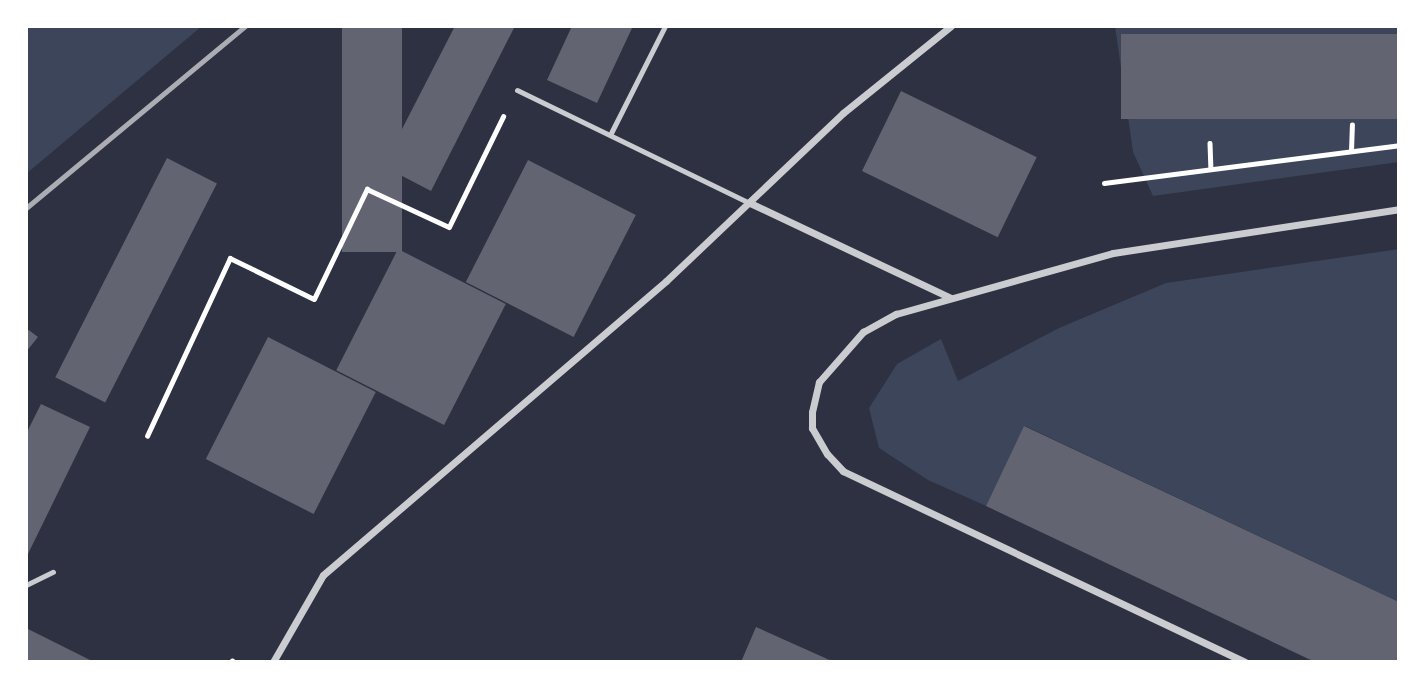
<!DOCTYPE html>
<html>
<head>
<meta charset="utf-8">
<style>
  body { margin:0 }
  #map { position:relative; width:1425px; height:688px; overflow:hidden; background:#2d3142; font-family:"Exo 2",sans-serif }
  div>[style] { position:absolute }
  .green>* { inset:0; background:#3c4559 }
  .building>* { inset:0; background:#626471; transform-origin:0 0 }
  .path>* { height:4.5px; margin:-2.25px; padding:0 2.25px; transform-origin:2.25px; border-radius:2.25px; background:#fff }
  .service>* { height:5px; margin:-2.5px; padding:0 2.5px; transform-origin:2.5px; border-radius:2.5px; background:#caccd0 }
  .minor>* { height:7px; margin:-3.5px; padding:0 3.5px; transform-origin:3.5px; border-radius:3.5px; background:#caccd0 }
  .rail>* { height:5px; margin:-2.5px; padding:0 2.5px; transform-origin:2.5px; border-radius:2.5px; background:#abadb3 }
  span { translate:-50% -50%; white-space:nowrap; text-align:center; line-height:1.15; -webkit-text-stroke:6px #fff; paint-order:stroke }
  .frame { position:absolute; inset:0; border:28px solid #fff; pointer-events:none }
</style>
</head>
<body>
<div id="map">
  <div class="green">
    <div style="clip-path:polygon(26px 26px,202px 26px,26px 174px)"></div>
    <div style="clip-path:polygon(1115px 26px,1399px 26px,1399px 162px,1153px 196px,1133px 152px)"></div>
    <div style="clip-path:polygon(1399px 249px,1399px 602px,1025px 426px,986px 506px,928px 480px,879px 448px,869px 408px,897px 364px,941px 339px,958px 381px,1059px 328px,1166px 283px)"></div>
  </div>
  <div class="building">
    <div style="left:342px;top:26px;width:60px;height:226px"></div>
    <div style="clip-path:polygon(455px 26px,515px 26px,431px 191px,383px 166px)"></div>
    <div style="clip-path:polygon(572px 26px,633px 26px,597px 103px,547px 80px)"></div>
    <div style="left:1399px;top:34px;width:85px;height:278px;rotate:90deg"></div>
    <div style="left:901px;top:91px;width:151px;height:89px;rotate:26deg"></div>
    <div style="left:167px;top:158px;width:56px;height:246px;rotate:27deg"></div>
    <div style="left:528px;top:160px;width:121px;height:137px;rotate:27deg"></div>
    <div style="left:398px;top:249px;width:121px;height:136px;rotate:27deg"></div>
    <div style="clip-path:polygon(26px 328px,38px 337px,26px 352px)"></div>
    <div style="left:268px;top:337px;width:121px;height:137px;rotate:27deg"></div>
    <div style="clip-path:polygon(41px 404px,90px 427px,26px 558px,26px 434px)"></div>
    <div style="clip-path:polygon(1024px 426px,1399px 602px,1399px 662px,1315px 662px,986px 506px)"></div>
    <div style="clip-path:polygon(756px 627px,834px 662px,741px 662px)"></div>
    <div style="clip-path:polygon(26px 628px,94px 662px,26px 662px)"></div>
  </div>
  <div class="path">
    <div style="left:1210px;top:143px;width:25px;rotate:88deg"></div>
    <div style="left:1351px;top:151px;width:26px;rotate:-88deg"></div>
    <div style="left:1104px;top:183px;width:297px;rotate:-7.3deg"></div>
    <div style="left:147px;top:436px;width:196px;rotate:-65deg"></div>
    <div style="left:230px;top:258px;width:93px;rotate:26deg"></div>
    <div style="left:314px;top:299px;width:122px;rotate:-64.3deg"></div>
    <div style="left:367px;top:189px;width:90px;rotate:24.9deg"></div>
    <div style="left:449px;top:227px;width:123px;rotate:-63.9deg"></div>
    <div style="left:232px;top:662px;width:1px;rotate:-90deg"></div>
  </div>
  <div class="service">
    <div style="left:517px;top:90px;width:259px;rotate:25.9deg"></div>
    <div style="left:611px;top:133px;width:120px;rotate:-63.2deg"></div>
    <div style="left:26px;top:585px;width:30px;rotate:-26deg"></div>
  </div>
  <div class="minor">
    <div style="left:750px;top:203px;width:222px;rotate:25.3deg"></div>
    <div style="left:273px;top:662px;width:100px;rotate:-60.1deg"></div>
    <div style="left:323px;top:575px;width:452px;rotate:-40.6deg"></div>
    <div style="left:666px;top:281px;width:244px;rotate:-43.5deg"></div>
    <div style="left:843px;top:113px;width:139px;rotate:-38.9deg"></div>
    <div style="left:1245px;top:662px;width:445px;rotate:-154.6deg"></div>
    <div style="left:843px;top:471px;width:23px;rotate:-133deg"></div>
    <div style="left:827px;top:454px;width:30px;rotate:-120deg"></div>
    <div style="left:812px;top:428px;width:16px;rotate:-90deg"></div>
    <div style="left:812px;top:412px;width:31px;rotate:-77deg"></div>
    <div style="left:819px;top:382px;width:67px;rotate:-48.7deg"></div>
    <div style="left:863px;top:332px;width:38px;rotate:-29deg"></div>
    <div style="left:896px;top:314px;width:225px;rotate:-15.7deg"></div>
    <div style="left:1113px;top:253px;width:289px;rotate:-8.7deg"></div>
  </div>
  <div class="rail">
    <div style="left:26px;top:208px;width:285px;rotate:-39.7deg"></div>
  </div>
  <div class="frame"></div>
</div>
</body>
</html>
